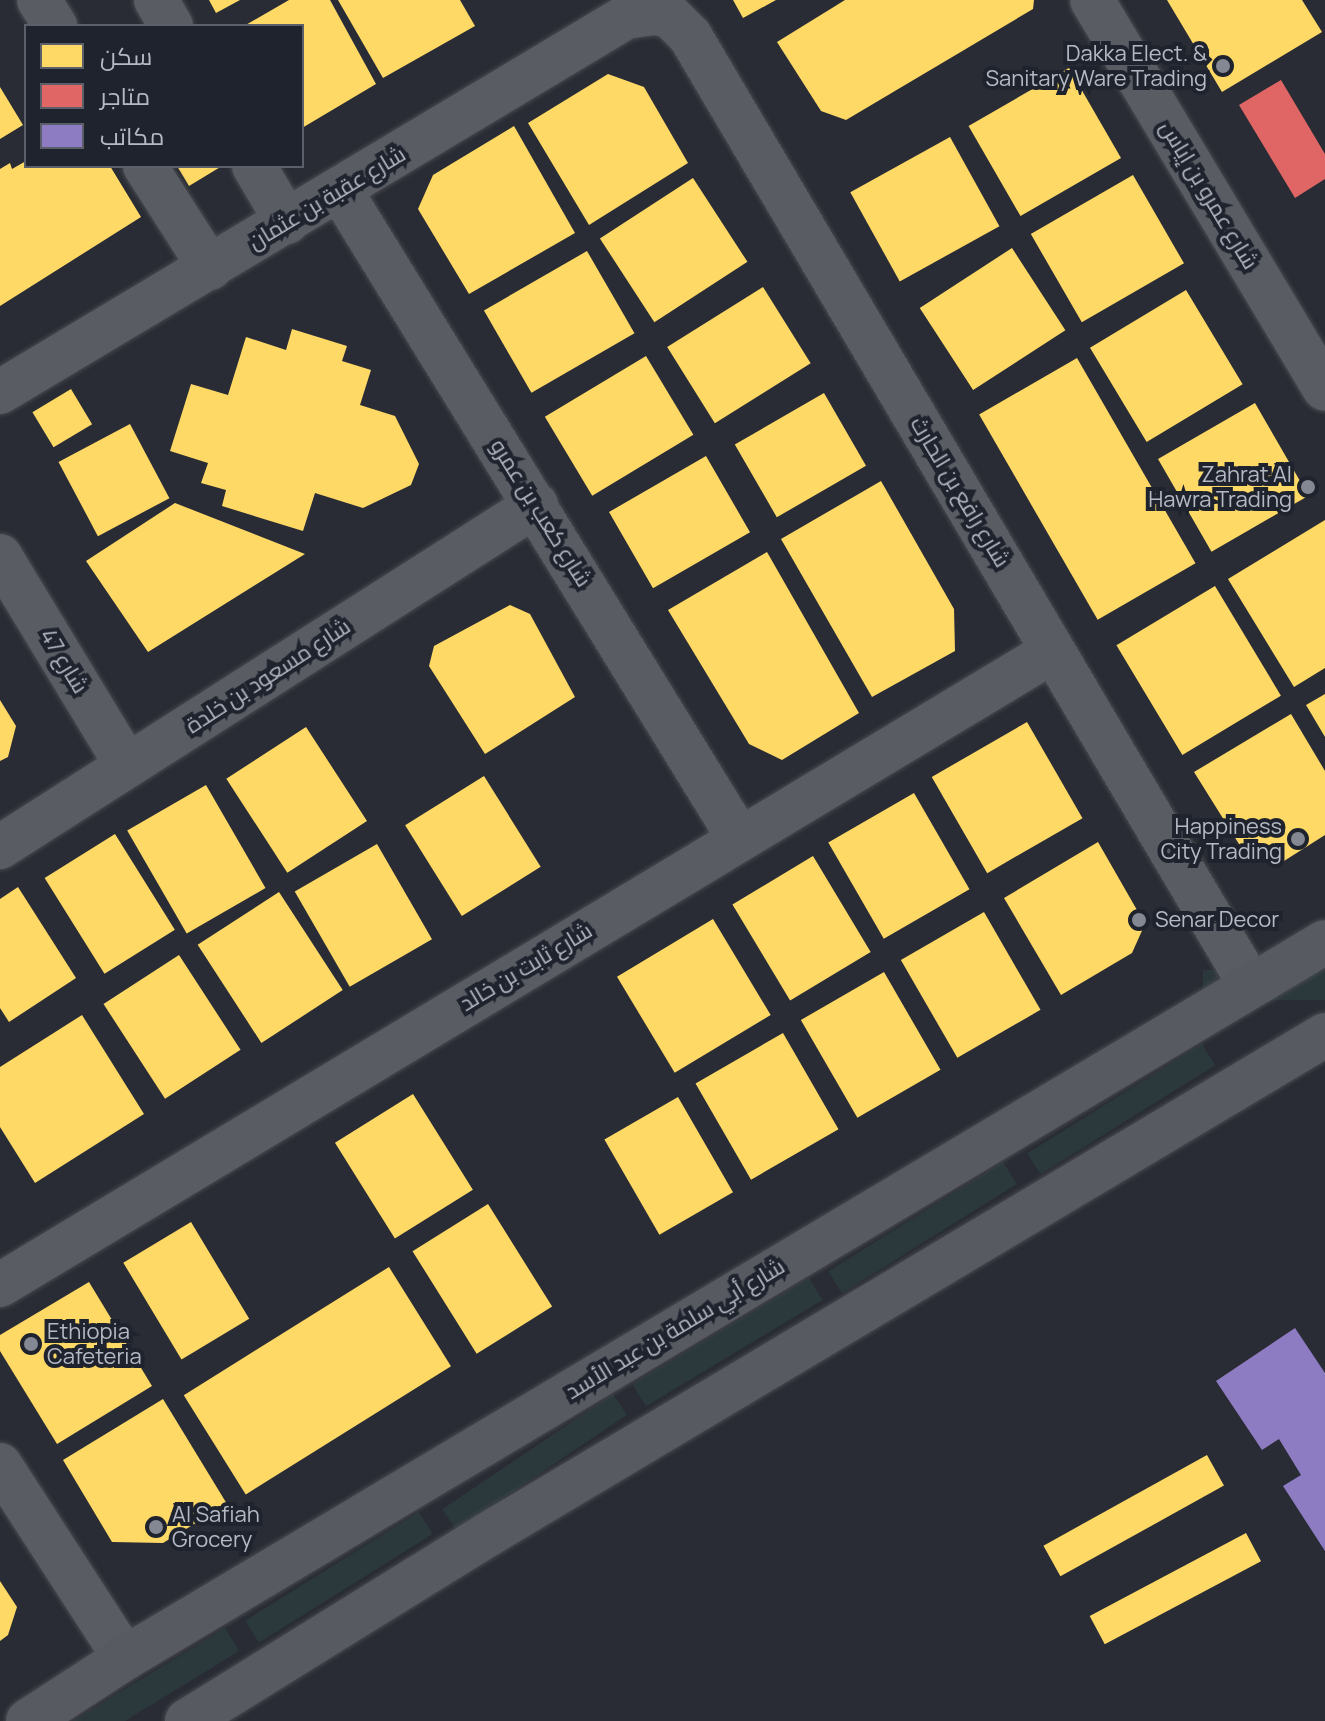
<!DOCTYPE html>
<html>
<head>
<meta charset="utf-8">
<style>
  body { margin:0 }
  #map { position:relative; width:1325px; height:1721px; overflow:hidden; background:#292c34; font-family:Manrope,Cairo,sans-serif }
  div>[style] { position:absolute }
  .green>* { inset:0; background:#2b393c; transform-origin:0 0 }
  .homes>* { inset:0; background:#ffd966; transform-origin:0 0 }
  .shops>* { inset:0; background:#e06666 }
  .offices>* { inset:0; background:#8e7cc3 }
  .roads { filter:drop-shadow(0 0 2px #47494e) drop-shadow(0 0 2px #47494e) }
  .street>* { height:44px; margin:-22px; padding:0 22px; transform-origin:22px; border-radius:22px; background:#595c62 }
  .secondary>* { height:44px; margin:-22px; padding:0 22px; transform-origin:22px; border-radius:22px; background:#575a60 }
  .dots>* { width:22px; height:22px; translate:-50% -50%; box-sizing:border-box; border:4px solid #1e232d; border-radius:50% }
  span { translate:-50% -50%; white-space:nowrap; text-align:center; line-height:1.15; -webkit-text-stroke:8px #1e232d; paint-order:stroke }
  .poi-label { font-size:22px; color:#b4b9c4 }
  .right { translate:-100% -50%; text-align:right }
  .left { translate:0 -50%; text-align:left }
  .street-label { font-size:22px; color:#b4b9c4 }
  .legend { position:absolute; left:24px; top:24px; width:280px; height:144px; box-sizing:border-box; background:#1e232d; border:2px solid #5a5f69; margin:0; padding:10px 14px; list-style:none; font-size:24px; color:#b4b9c4 }
  .legend li { display:flex; align-items:center; gap:16px; height:40px }
  .legend b { width:40px; border:2px solid #5a5f69 }
</style>
</head>
<body>
<div id="map">
  <div class="green">
    <div style="left:1325px;top:970px;width:30px;height:122px;rotate:90deg"></div>
    <div style="left:1202px;top:1044px;width:25px;height:206px;rotate:58deg"></div>
    <div style="left:1003px;top:1162px;width:26px;height:206px;rotate:58deg"></div>
    <div style="left:809px;top:1278px;width:26px;height:206px;rotate:59deg"></div>
    <div style="left:613px;top:1394px;width:25px;height:206px;rotate:56deg"></div>
    <div style="left:419px;top:1512px;width:26px;height:205px;rotate:58deg"></div>
    <div style="clip-path:polygon(225px 1628px,239px 1651px,125px 1721px,73px 1721px)"></div>
  </div>
  <div class="homes">
    <div style="clip-path:polygon(209px 0,240px 0,216px 13px)"></div>
    <div style="clip-path:polygon(289px 0,330px 0,376px 84px,302px 128px,302px 26px,244px 26px)"></div>
    <div style="clip-path:polygon(338px 0,460px 0,475px 26px,383px 78px)"></div>
    <div style="clip-path:polygon(733px 0,776px 0,743px 18px)"></div>
    <div style="clip-path:polygon(845px 0,1034px 0,1033px 9px,846px 120px,821px 111px,777px 42px)"></div>
    <div style="clip-path:polygon(1167px 0,1302px 0,1322px 32px,1222px 92px)"></div>
    <div style="left:1069px;top:68px;width:104px;height:116px;rotate:60deg"></div>
    <div style="clip-path:polygon(608px 74px,644px 87px,688px 163px,589px 225px,528px 123px)"></div>
    <div style="clip-path:polygon(0 87px,23px 125px,0 139px)"></div>
    <div style="clip-path:polygon(514px 126px,575px 233px,469px 294px,418px 209px,433px 175px)"></div>
    <div style="left:950px;top:137px;width:102px;height:114px;rotate:61deg"></div>
    <div style="clip-path:polygon(26px 161px,26px 166px,110px 166px,141px 217px,0 306px,0 169px,10px 163px,12px 169px)"></div>
    <div style="clip-path:polygon(177px 166px,222px 166px,189px 186px)"></div>
    <div style="left:1133px;top:175px;width:102px;height:118px;rotate:60deg"></div>
    <div style="left:693px;top:178px;width:100px;height:111px;rotate:57deg"></div>
    <div style="left:1012px;top:248px;width:98px;height:110px;rotate:57deg"></div>
    <div style="left:587px;top:251px;width:95px;height:119px;rotate:60deg"></div>
    <div style="left:763px;top:287px;width:90px;height:113px;rotate:58deg"></div>
    <div style="left:1186px;top:290px;width:110px;height:112px;rotate:59deg"></div>
    <div style="clip-path:polygon(292px 329px,347px 346px,342px 361px,371px 370px,360px 405px,395px 416px,419px 464px,411px 485px,363px 508px,315px 493px,303px 531px,222px 506px,226px 490px,201px 483px,208px 463px,170px 451px,191px 384px,228px 395px,246px 337px,286px 350px)"></div>
    <div style="left:646px;top:356px;width:92px;height:118px;rotate:59deg"></div>
    <div style="left:1077px;top:358px;width:237px;height:113px;rotate:60deg"></div>
    <div style="left:71px;top:389px;width:41px;height:45px;rotate:59deg"></div>
    <div style="left:824px;top:393px;width:84px;height:103px;rotate:60deg"></div>
    <div style="left:1255px;top:403px;width:107px;height:112px;rotate:60deg"></div>
    <div style="left:130px;top:424px;width:84px;height:81px;rotate:62deg"></div>
    <div style="left:706px;top:456px;width:88px;height:112px;rotate:60deg"></div>
    <div style="clip-path:polygon(881px 481px,954px 609px,955px 651px,872px 697px,781px 539px)"></div>
    <div style="clip-path:polygon(175px 503px,305px 554px,148px 652px,86px 561px)"></div>
    <div style="clip-path:polygon(1325px 520px,1325px 668px,1294px 687px,1228px 579px)"></div>
    <div style="clip-path:polygon(767px 552px,859px 713px,782px 760px,749px 744px,668px 610px)"></div>
    <div style="left:1215px;top:586px;width:128px;height:115px;rotate:59deg"></div>
    <div style="clip-path:polygon(510px 605px,530px 614px,575px 697px,485px 754px,429px 666px,434px 646px)"></div>
    <div style="clip-path:polygon(1325px 694px,1325px 737px,1306px 705px)"></div>
    <div style="clip-path:polygon(0 700px,16px 726px,8px 757px,0 761px)"></div>
    <div style="clip-path:polygon(1291px 714px,1325px 771px,1325px 835px,1284px 861px,1249px 860px,1194px 772px)"></div>
    <div style="left:1027px;top:722px;width:111px;height:110px;rotate:60deg"></div>
    <div style="left:306px;top:727px;width:112px;height:95px;rotate:57deg"></div>
    <div style="left:484px;top:776px;width:107px;height:93px;rotate:58deg"></div>
    <div style="left:206px;top:785px;width:119px;height:91px;rotate:60deg"></div>
    <div style="left:914px;top:793px;width:111px;height:99px;rotate:60deg"></div>
    <div style="left:115px;top:834px;width:113px;height:83px;rotate:58deg"></div>
    <div style="clip-path:polygon(1098px 842px,1145px 924px,1132px 953px,1061px 995px,1004px 898px)"></div>
    <div style="left:377px;top:844px;width:110px;height:95px;rotate:60deg"></div>
    <div style="left:813px;top:856px;width:112px;height:94px;rotate:59deg"></div>
    <div style="clip-path:polygon(18px 887px,76px 978px,9px 1022px,0 1008px,0 899px)"></div>
    <div style="left:279px;top:892px;width:117px;height:97px;rotate:57deg"></div>
    <div style="left:984px;top:912px;width:113px;height:96px;rotate:60deg"></div>
    <div style="left:713px;top:919px;width:112px;height:112px;rotate:59deg"></div>
    <div style="left:179px;top:955px;width:113px;height:90px;rotate:57deg"></div>
    <div style="left:884px;top:972px;width:113px;height:96px;rotate:60deg"></div>
    <div style="clip-path:polygon(82px 1015px,144px 1114px,35px 1183px,0 1127px,0 1067px)"></div>
    <div style="left:783px;top:1033px;width:111px;height:101px;rotate:60deg"></div>
    <div style="left:413px;top:1094px;width:113px;height:92px;rotate:58deg"></div>
    <div style="left:678px;top:1097px;width:110px;height:85px;rotate:60deg"></div>
    <div style="left:488px;top:1204px;width:121px;height:89px;rotate:58deg"></div>
    <div style="left:191px;top:1222px;width:113px;height:79px;rotate:59deg"></div>
    <div style="left:389px;top:1267px;width:117px;height:242px;rotate:58deg"></div>
    <div style="clip-path:polygon(89px 1282px,152px 1386px,57px 1444px,0 1351px,0 1335px)"></div>
    <div style="clip-path:polygon(163px 1399px,227px 1504px,163px 1543px,112px 1542px,63px 1460px)"></div>
    <div style="left:1207px;top:1455px;width:35px;height:187px;rotate:61deg"></div>
    <div style="left:1246px;top:1533px;width:32px;height:177px;rotate:62deg"></div>
    <div style="clip-path:polygon(0 1581px,17px 1607px,8px 1635px,0 1641px)"></div>
  </div>
  <div class="shops">
    <div style="clip-path:polygon(1281px 80px,1325px 154px,1325px 179px,1295px 198px,1239px 105px)"></div>
  </div>
  <div class="offices">
    <div style="clip-path:polygon(1295px 1328px,1325px 1373px,1325px 1551px,1283px 1486px,1301px 1475px,1279px 1439px,1262px 1450px,1216px 1381px)"></div>
  </div>
  <div class="roads">
    <div class="street">
      <div style="left:39px;top:0;width:31px;rotate:58deg"></div>
      <div style="left:156px;top:0;width:30px;rotate:60deg"></div>
      <div style="left:1092px;top:0;width:453px;rotate:59.1deg"></div>
      <div style="left:145px;top:166px;width:121px;rotate:57.5deg"></div>
      <div style="left:254px;top:166px;width:65px;rotate:59.5deg"></div>
      <div style="left:340px;top:190px;width:761px;rotate:58.38deg"></div>
      <div style="left:0;top:392px;width:730px;rotate:-30.92deg"></div>
      <div style="left:626px;top:17px;width:30px;rotate:-8deg"></div>
      <div style="left:656px;top:13px;width:14px;rotate:12deg"></div>
      <div style="left:670px;top:16px;width:28px;rotate:45deg"></div>
      <div style="left:690px;top:36px;width:1103px;rotate:59.44deg"></div>
      <div style="left:0;top:556px;width:245px;rotate:58.8deg"></div>
      <div style="left:0;top:847px;width:636px;rotate:-32.54deg"></div>
      <div style="left:0;top:1285px;width:1229px;rotate:-31.05deg"></div>
      <div style="left:0;top:1465px;width:230px;rotate:57.1deg"></div>
    </div>
    <div class="secondary">
      <div style="left:28px;top:1721px;width:116px;rotate:-33deg"></div>
      <div style="left:125px;top:1658px;width:1397px;rotate:-30.82deg"></div>
      <div style="left:187px;top:1721px;width:353px;rotate:-31.8deg"></div>
      <div style="left:487px;top:1535px;width:976px;rotate:-30.82deg"></div>
    </div>
  </div>
  <div class="dots">
    <div style="left:1223px;top:66px;background:#838892"></div>
    <div style="left:1308px;top:487px;background:#838892"></div>
    <div style="left:1298px;top:839px;background:#838892"></div>
    <div style="left:1139px;top:920px;background:#838892"></div>
    <div style="left:31px;top:1344px;background:#838892"></div>
    <div style="left:156px;top:1527px;background:#838892"></div>
  </div>
  <div class="poi-label">
    <span class="right" style="left:1207px;top:66px">Dakka Elect. &amp;<br>Sanitary Ware Trading</span>
    <span class="right" style="left:1292px;top:487px">Zahrat Al<br>Hawra Trading</span>
    <span class="right" style="left:1282px;top:839px">Happiness<br>City Trading</span>
    <span class="left" style="left:1155px;top:920px">Senar Decor</span>
    <span class="left" style="left:47px;top:1344px">Ethiopia<br>Cafeteria</span>
    <span class="left" style="left:172px;top:1527px">Al Safiah<br>Grocery</span>
  </div>
  <div class="street-label">
    <span style="left:1209px;top:195px;rotate:59deg">شارع عمرو بن إياس</span>
    <span style="left:327px;top:198px;rotate:-31deg">شارع عقبة بن عثمان</span>
    <span style="left:960px;top:492px;rotate:59deg">شارع رافع بن الحارث</span>
    <span style="left:541px;top:513px;rotate:58deg">شارع كعب بن عمرو</span>
    <span style="left:64px;top:661px;rotate:59deg">شارع 47</span>
    <span style="left:268px;top:676px;rotate:-33deg">شارع مسعود بن خلدة</span>
    <span style="left:526px;top:967px;rotate:-31deg">شارع ثابت بن خالد</span>
    <span style="left:675px;top:1329px;rotate:-31deg">شارع أبي سلمة بن عبد الأسد</span>
  </div>
  <ul class="legend">
  <li><b style="height:22px;background:#ffd966"></b>سكن</li>
  <li><b style="height:22px;background:#e06666"></b>متاجر</li>
  <li><b style="height:22px;background:#8e7cc3"></b>مكاتب</li>
  </ul>
</div>
</body>
</html>
